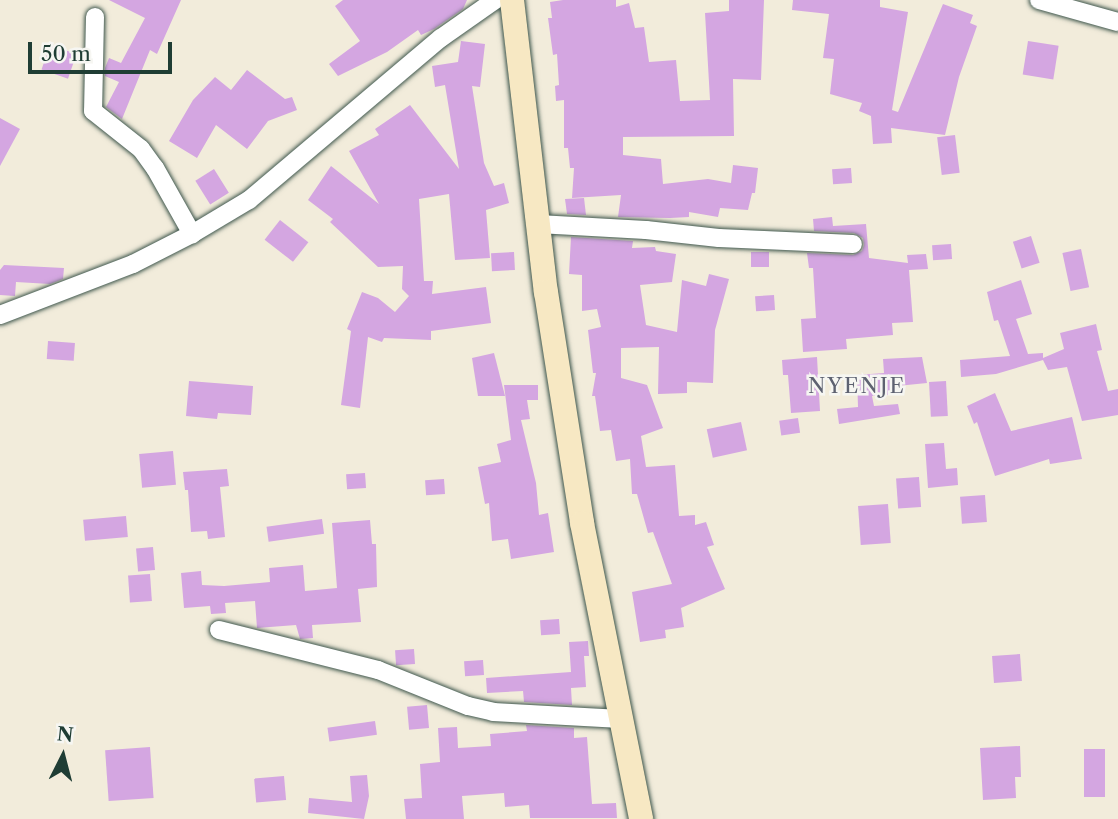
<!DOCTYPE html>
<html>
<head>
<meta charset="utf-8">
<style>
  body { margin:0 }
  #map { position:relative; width:1118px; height:819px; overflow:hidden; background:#f2ecdb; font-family:"Libre Caslon Text",serif }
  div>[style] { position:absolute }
  .building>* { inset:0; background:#d4a6e1; transform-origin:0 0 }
  .roads { filter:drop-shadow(0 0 2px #3f574d) drop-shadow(0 0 2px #3f574d) }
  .street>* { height:18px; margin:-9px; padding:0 9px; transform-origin:9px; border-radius:9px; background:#fff }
  .secondary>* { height:24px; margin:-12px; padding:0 12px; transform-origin:12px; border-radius:12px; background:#f7e8c3 }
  span { translate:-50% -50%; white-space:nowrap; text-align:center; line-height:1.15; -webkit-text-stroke:5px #f6f6f2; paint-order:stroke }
  .quarter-label { font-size:21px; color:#5e6271; letter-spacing:2px }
  .north { position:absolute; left:28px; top:721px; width:70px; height:70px; -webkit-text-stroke:5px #f6f6f2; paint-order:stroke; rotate:6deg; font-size:19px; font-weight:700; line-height:28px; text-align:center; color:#1f3d34 }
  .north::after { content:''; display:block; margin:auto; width:24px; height:32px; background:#1f3d34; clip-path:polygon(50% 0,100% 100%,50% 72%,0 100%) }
  .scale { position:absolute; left:28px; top:42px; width:144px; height:32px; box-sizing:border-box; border:4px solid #1f3d34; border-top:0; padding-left:9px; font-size:21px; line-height:24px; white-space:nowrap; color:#1f3d34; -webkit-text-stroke:5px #f6f6f2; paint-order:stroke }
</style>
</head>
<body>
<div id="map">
  <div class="building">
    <div style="clip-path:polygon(109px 0,181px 0,157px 54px,150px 50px,122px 119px,106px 107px,119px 82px,105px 76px,105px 68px,109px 58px,121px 63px,145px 18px)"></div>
    <div style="clip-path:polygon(343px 0,467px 0,463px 9px,434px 29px,421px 35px,418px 30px,387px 52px,338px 76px,329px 64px,360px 41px,335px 6px)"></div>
    <div style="clip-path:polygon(563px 0,616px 0,616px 7px,629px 3px,635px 28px,644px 27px,649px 62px,676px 60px,680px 101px,710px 100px,705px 13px,729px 11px,729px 0,764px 0,761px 80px,733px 79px,734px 136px,623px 137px,623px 155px,661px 159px,663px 184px,708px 179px,731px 183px,733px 165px,758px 168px,755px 193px,752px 193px,748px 210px,720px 208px,718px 217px,689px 212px,689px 217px,670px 218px,618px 217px,621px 195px,572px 198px,574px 168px,570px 168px,568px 148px,564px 148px,564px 100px,556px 101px,555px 86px,559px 85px,557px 54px,553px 55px,548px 18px,552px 18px,550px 2px)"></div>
    <div style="clip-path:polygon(793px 0,880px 0,880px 7px,908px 12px,892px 110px,898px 112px,943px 4px,973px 15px,970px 23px,977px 26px,959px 77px,945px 135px,891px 128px,892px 143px,873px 144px,871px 116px,859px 111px,862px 103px,830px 94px,834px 59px,823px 58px,829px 14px,792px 10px)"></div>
    <div style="clip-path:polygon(461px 41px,485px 44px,480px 87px,472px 86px,484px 163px,494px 186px,504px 183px,509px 203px,486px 210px,490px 258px,455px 260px,449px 194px,419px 199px,424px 281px,433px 281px,432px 294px,486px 287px,491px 323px,431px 331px,431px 340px,384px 338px,382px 342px,368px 337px,360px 408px,341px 405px,351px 331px,347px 329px,362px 292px,378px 298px,395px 312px,409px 296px,402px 289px,403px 266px,378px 267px,330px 222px,333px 219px,308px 200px,331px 166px,379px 204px,349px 151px,379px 135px,375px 129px,410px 105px,459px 169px,445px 85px,435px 87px,432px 66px,458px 62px)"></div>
    <div style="left:1028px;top:41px;width:31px;height:34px;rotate:9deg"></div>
    <div style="left:50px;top:45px;width:28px;height:26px;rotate:19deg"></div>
    <div style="clip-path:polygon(247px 70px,285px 99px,292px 97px,297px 110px,268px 121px,247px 149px,216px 125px,197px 158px,169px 141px,193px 100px,215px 77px,231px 90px)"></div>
    <div style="clip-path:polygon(0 118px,20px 129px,0 166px)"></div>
    <div style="left:955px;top:135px;width:38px;height:18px;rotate:83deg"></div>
    <div style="left:851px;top:168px;width:15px;height:19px;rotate:86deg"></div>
    <div style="left:214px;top:169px;width:28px;height:22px;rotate:58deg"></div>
    <div style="clip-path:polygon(584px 198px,586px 215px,567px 214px,565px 199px)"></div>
    <div style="clip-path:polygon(832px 217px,833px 226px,866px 224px,869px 258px,908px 263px,907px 255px,926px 254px,928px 269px,909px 270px,913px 322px,892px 323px,893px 335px,846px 339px,847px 349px,803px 352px,801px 319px,816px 318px,813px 268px,809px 268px,807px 253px,853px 255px,862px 251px,864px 245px,863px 238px,854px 233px,814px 231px,813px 219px)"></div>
    <div style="left:280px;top:220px;width:36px;height:25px;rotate:38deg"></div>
    <div style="left:1031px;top:236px;width:28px;height:19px;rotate:72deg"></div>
    <div style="clip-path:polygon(571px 237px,633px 241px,632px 248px,655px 247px,656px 251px,676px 254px,672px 282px,640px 285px,646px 325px,677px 332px,682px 280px,706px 286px,709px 274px,729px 279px,715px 330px,713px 383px,687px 382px,687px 393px,658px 394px,659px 347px,621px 348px,621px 378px,647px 385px,663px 428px,641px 436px,646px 467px,675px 465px,679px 516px,695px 515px,695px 525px,706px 522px,714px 545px,707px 547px,725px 589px,681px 608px,684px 627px,665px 630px,666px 638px,640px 642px,632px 592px,672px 584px,653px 532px,648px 533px,637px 494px,632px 494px,630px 459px,616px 461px,611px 430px,600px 431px,595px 396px,592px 396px,596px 373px,593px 373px,588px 330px,601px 327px,597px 309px,582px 311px,582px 275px,569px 274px)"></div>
    <div style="left:951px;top:244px;width:15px;height:19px;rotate:86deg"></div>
    <div style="left:1081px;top:249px;width:39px;height:19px;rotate:78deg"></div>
    <div style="left:514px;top:252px;width:18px;height:23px;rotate:87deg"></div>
    <div style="left:751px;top:252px;width:18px;height:15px"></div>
    <div style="clip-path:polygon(4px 265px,64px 268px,63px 279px,50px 284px,16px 282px,15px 296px,0 295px,0 270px)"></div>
    <div style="clip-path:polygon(1021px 280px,1032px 314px,1016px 319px,1028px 354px,1043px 353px,1043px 358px,1064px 349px,1060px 333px,1096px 324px,1102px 350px,1097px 351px,1108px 391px,1118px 389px,1118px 415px,1082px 421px,1067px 367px,1048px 370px,1043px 360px,996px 374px,961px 377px,960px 360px,1010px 356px,998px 320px,994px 321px,987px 292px)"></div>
    <div style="left:774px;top:295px;width:15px;height:19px;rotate:86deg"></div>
    <div style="left:48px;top:341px;width:27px;height:18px;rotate:4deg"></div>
    <div style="clip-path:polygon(494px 353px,505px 396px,478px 396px,472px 358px)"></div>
    <div style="clip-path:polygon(817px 357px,820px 411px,791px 413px,788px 375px,783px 375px,782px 360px)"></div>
    <div style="clip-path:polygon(922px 357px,927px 383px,897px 386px,897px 394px,872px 396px,874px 406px,898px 404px,900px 414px,839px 424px,837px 409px,858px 407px,857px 375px,884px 373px,883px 359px)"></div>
    <div style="clip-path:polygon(189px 381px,253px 386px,251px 415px,218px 413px,217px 419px,186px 416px)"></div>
    <div style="left:946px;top:381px;width:35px;height:17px;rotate:87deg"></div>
    <div style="clip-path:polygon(504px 385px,538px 385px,538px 400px,527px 400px,530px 419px,521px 420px,536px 483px,539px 515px,548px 513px,554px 552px,511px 559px,508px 539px,492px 541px,489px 503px,485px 504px,478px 467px,501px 462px,497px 444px,511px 440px)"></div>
    <div style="clip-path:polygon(995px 393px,1011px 431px,1072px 417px,1082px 459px,1050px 464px,1049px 459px,995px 476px,977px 422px,974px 424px,967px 406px)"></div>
    <div style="left:798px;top:418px;width:15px;height:19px;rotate:82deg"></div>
    <div style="left:741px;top:422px;width:29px;height:35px;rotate:78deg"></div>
    <div style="clip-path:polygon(944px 443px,946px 469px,957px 468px,958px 485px,928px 488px,925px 444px)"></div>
    <div style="left:173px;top:451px;width:34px;height:34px;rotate:85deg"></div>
    <div style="clip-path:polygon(227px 469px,229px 486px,220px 487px,225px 537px,208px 539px,207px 531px,191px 532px,188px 490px,185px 490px,183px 472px)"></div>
    <div style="left:365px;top:473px;width:15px;height:19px;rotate:86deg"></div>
    <div style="left:919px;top:477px;width:30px;height:23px;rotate:86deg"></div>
    <div style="left:444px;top:479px;width:15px;height:19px;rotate:86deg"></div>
    <div style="left:985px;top:495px;width:27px;height:25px;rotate:86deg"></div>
    <div style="left:888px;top:504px;width:39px;height:30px;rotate:86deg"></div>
    <div style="left:126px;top:516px;width:21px;height:43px;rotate:85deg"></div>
    <div style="left:322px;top:519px;width:15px;height:56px;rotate:82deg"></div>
    <div style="clip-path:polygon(370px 520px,372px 544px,376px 544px,377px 587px,358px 589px,361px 622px,312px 625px,313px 638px,300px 639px,296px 625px,257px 628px,255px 601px,225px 603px,226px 613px,211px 614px,210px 606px,184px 608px,181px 573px,201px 571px,202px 585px,224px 586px,270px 582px,269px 568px,303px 565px,305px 591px,337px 588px,332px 523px)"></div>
    <div style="left:153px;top:547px;width:23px;height:17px;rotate:85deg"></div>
    <div style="left:150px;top:574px;width:27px;height:22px;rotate:86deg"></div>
    <div style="left:559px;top:619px;width:15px;height:19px;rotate:86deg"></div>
    <div style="clip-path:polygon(588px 641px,589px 656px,584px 656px,586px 687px,571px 688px,572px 705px,524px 702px,523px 691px,487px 693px,486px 678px,571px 672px,569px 642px)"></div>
    <div style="left:414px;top:649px;width:15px;height:19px;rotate:86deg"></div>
    <div style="left:1020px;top:654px;width:27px;height:28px;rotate:86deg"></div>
    <div style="left:483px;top:660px;width:15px;height:19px;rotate:86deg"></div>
    <div style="left:427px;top:705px;width:23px;height:20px;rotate:85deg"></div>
    <div style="left:375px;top:721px;width:14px;height:48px;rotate:82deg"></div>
    <div style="clip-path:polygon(526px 725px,574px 728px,574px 738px,587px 737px,592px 804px,616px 803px,617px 818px,530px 818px,529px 805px,505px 807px,504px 793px,462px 796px,464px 819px,406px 819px,404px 799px,422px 798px,420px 764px,440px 762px,438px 728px,457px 727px,458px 748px,491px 746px,490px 734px,527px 731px)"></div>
    <div style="clip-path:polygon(1020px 746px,1021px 777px,1015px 777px,1016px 798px,983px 800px,980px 748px)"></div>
    <div style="left:150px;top:747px;width:51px;height:45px;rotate:86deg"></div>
    <div style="left:1084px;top:749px;width:21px;height:48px"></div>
    <div style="clip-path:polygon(367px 775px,369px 796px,364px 819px,308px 813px,309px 798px,352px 802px,350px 776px)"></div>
    <div style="left:284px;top:776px;width:24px;height:30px;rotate:85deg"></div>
  </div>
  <div class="roads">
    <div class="street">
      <div style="left:1039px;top:0;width:82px;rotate:15.6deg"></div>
      <div style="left:95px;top:17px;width:94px;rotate:91.2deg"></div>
      <div style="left:93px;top:111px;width:61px;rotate:38.4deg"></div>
      <div style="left:141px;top:149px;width:24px;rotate:54deg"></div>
      <div style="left:155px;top:168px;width:76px;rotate:60.7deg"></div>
      <div style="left:538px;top:224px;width:108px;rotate:3.2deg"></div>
      <div style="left:646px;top:230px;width:73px;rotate:6.3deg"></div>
      <div style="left:719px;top:238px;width:134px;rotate:2.6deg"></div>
      <div style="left:0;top:315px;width:142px;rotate:-21deg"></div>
      <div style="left:133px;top:264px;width:66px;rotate:-27deg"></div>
      <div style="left:192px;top:234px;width:66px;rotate:-30.8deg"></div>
      <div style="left:249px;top:200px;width:251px;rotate:-40.2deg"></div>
      <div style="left:441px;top:38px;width:66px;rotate:-35.1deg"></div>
      <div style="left:219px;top:630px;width:164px;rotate:14.1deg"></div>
      <div style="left:378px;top:670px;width:97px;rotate:21.8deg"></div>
      <div style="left:468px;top:706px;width:26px;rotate:13deg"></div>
      <div style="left:493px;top:712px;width:128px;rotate:3.1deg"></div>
    </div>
    <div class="secondary">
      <div style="left:512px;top:0;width:294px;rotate:83.4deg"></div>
      <div style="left:546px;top:292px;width:234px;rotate:81.1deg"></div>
      <div style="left:582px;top:523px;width:302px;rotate:78.7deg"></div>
    </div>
  </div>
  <div class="quarter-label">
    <span style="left:857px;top:386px">NYENJE</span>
  </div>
  <div class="north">N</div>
  <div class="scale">50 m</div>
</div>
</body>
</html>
